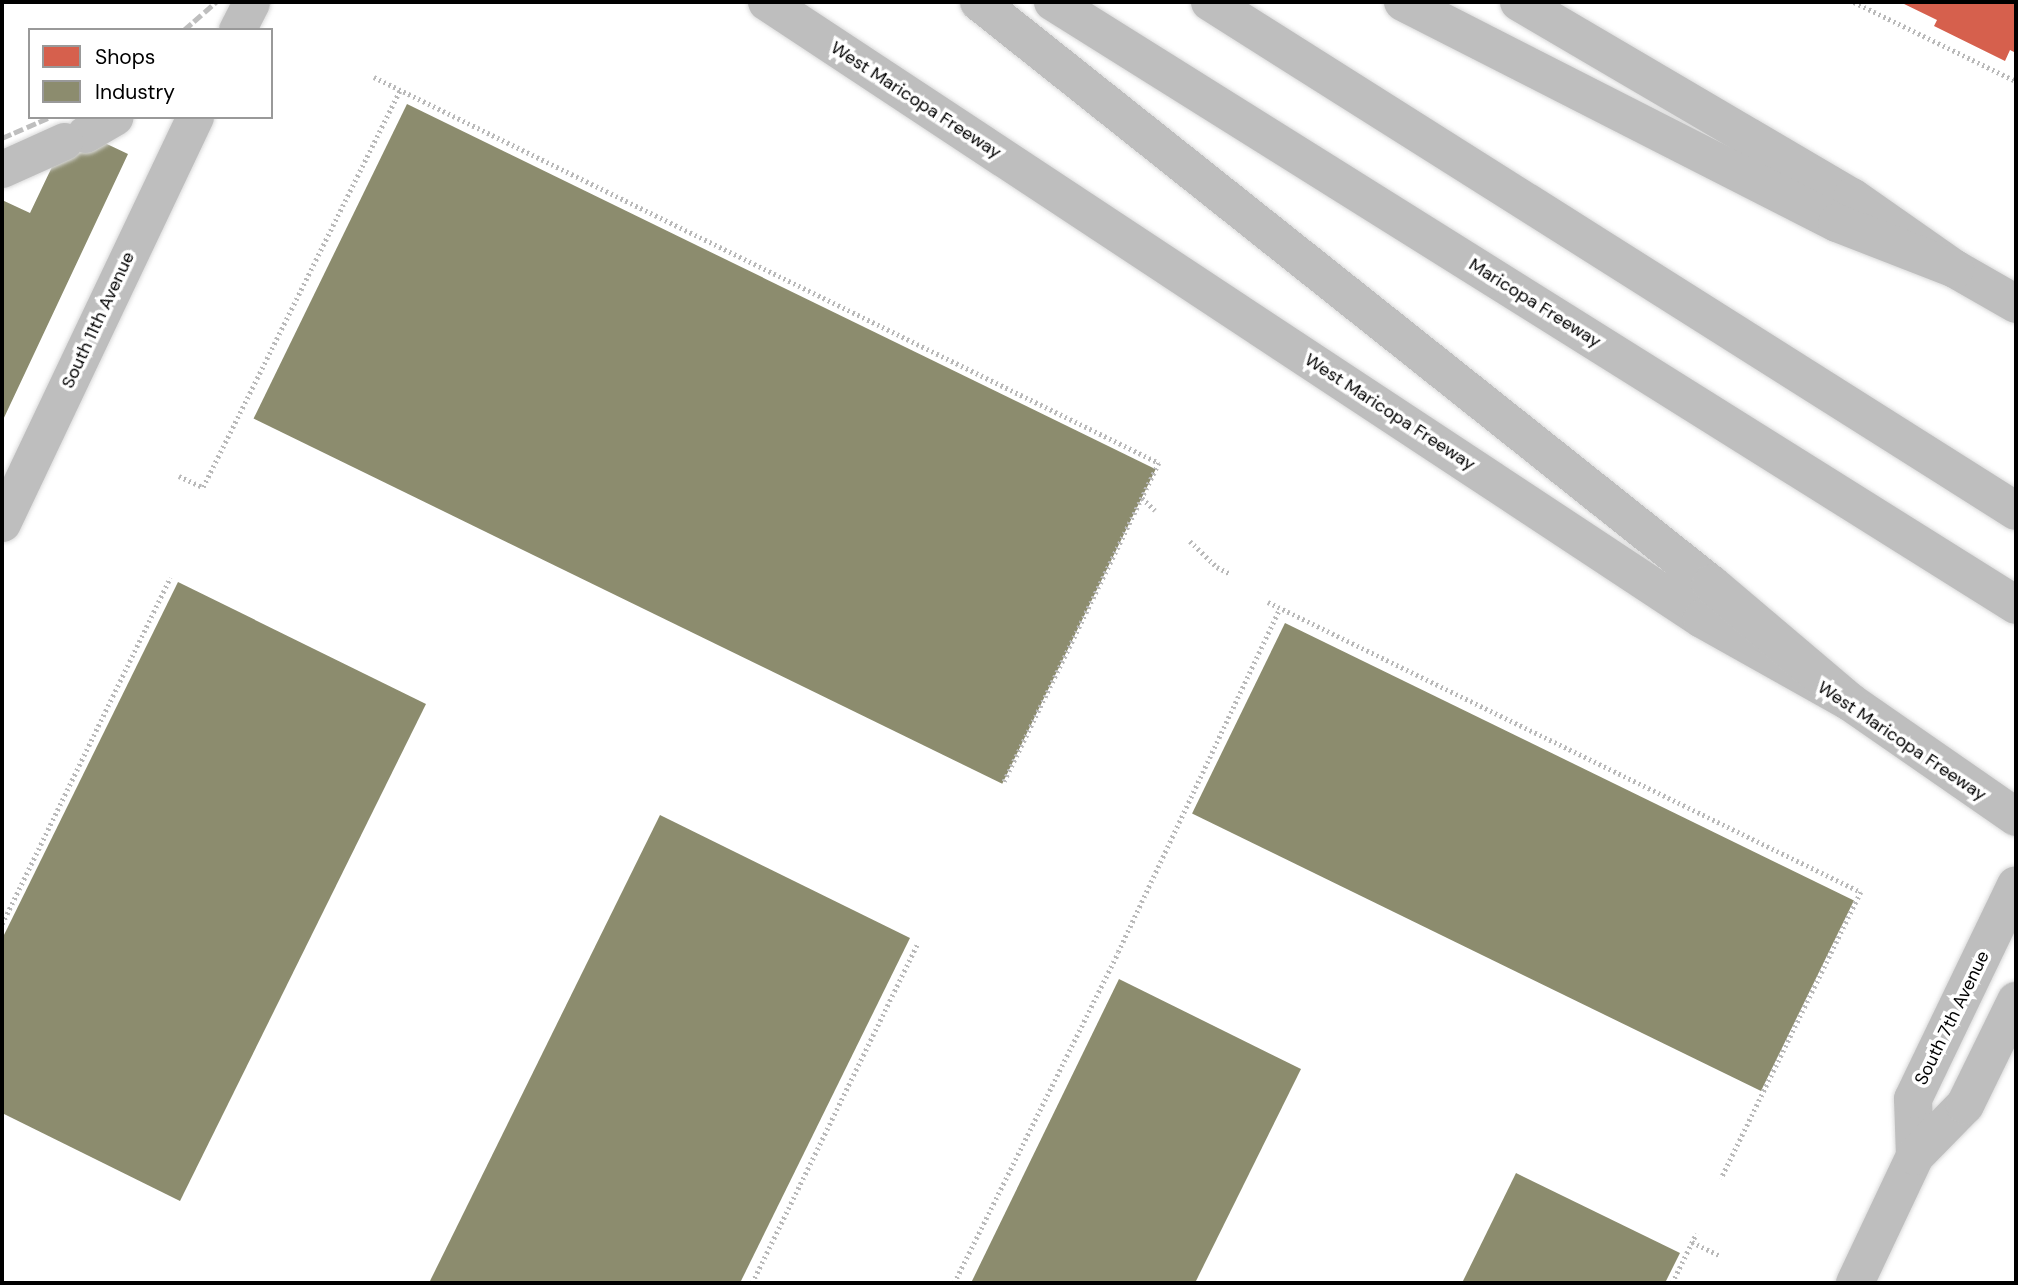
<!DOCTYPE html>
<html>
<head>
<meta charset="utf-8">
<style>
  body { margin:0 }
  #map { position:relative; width:2018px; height:1285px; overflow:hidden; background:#fff; font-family:"DM Sans",sans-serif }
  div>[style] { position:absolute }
  .shops>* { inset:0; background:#d6604d }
  .industry>* { inset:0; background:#8c8c6e; transform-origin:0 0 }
  .path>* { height:4.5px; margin-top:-2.25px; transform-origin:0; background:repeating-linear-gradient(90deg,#b9b9b9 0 2px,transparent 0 5.5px) }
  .roads { filter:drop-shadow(0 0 2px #dbdbdb) drop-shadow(0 0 2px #dbdbdb) }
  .minor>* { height:37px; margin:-18.5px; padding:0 18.5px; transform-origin:18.5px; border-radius:18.5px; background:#bebebe }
  .major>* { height:38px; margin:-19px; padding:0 19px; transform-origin:19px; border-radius:19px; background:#bebebe }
  .highway>* { height:38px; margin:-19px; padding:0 19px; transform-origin:19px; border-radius:19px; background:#bebebe }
  .rail>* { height:5px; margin-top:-2.5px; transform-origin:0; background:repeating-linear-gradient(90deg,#bebebe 0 10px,transparent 0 13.5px) }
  span { translate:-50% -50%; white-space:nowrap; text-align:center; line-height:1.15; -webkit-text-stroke:7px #fff; paint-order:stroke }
  .street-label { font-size:18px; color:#000 }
  .frame { position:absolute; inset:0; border:4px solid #000; pointer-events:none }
  .legend { position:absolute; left:28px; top:28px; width:245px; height:91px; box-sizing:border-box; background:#fff; border:2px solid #999; margin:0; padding:9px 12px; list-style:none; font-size:21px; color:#000 }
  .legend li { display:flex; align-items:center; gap:14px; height:35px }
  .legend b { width:35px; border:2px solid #999 }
</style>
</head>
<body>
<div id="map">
  <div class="shops">
    <div style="clip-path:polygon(1900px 2px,2016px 2px,2016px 53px,2010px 50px,2005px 61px,1934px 26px,1937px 20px)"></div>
  </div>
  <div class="industry">
    <div style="left:407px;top:104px;width:833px;height:350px;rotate:26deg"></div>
    <div style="clip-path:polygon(71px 127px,128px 154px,2px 422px,2px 200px,30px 213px)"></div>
    <div style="clip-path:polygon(178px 582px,426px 704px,180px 1201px,2px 1113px,2px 939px)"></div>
    <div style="left:1285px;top:623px;width:633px;height:212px;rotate:26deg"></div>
    <div style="clip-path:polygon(660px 815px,910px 938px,740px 1283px,429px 1283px)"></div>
    <div style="clip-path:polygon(1119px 979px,1301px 1069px,1195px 1283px,971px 1283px)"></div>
    <div style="clip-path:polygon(1516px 1173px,1680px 1253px,1665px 1283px,1462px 1283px)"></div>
  </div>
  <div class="path">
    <div style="left:1854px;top:2px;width:180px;rotate:26deg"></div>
    <div style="left:374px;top:77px;width:875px;rotate:26.18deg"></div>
    <div style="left:1159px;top:463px;width:357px;rotate:115.9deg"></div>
    <div style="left:179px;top:476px;width:26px;rotate:25deg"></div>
    <div style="left:203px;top:487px;width:442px;rotate:-63.6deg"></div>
    <div style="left:1142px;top:498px;width:18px;rotate:43deg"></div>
    <div style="left:1190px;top:541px;width:37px;rotate:44deg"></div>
    <div style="left:1217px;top:567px;width:16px;rotate:27deg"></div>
    <div style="left:1268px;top:602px;width:660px;rotate:26.06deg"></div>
    <div style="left:1861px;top:892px;width:319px;rotate:116deg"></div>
    <div style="left:2px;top:924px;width:385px;rotate:-64.1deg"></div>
    <div style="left:1692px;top:1242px;width:30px;rotate:26deg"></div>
    <div style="left:752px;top:1283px;width:377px;rotate:-64deg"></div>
    <div style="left:954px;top:1283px;width:369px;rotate:-63.6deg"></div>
    <div style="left:1118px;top:952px;width:378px;rotate:-64.8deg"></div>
    <div style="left:1672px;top:1283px;width:55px;rotate:-63.9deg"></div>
  </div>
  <div class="roads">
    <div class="minor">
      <div style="left:237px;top:30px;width:31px;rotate:-63deg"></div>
      <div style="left:85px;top:134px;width:34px;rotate:-30deg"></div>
      <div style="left:2px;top:169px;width:68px;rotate:-24.3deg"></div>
      <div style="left:2px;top:523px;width:450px;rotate:-64.6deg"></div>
    </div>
    <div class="major">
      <div style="left:767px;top:2px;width:1120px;rotate:33.42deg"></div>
      <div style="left:1702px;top:619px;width:170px;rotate:29.3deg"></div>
      <div style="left:1850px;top:702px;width:202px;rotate:34.7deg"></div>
      <div style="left:1519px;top:2px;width:386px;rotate:30.4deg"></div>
      <div style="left:1852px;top:197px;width:126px;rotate:35deg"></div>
      <div style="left:1955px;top:269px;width:70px;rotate:29.8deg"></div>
      <div style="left:1915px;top:1156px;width:57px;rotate:-92deg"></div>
      <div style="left:1913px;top:1099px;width:237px;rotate:-64.3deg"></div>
      <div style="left:1855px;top:1283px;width:140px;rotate:-64.7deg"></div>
      <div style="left:1915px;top:1156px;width:71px;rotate:-45.6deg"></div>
      <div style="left:1965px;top:1105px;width:116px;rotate:-63.9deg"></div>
    </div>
    <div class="highway">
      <div style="left:979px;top:2px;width:935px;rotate:38.49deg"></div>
      <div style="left:1711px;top:584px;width:182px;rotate:40.3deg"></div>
      <div style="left:1053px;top:2px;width:1136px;rotate:32.05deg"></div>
      <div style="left:1210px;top:2px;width:953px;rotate:32.27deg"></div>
      <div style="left:1403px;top:2px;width:487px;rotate:27deg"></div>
      <div style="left:1837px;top:223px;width:127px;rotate:21.3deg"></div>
    </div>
  </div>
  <div class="rail">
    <div style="left:184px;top:30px;width:43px;rotate:-41.2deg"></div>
    <div style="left:2px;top:138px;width:52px;rotate:-23.6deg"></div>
  </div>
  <div class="street-label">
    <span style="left:916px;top:100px;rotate:33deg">West Maricopa Freeway</span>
    <span style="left:1535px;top:303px;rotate:32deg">Maricopa Freeway</span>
    <span style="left:98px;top:320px;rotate:-65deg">South 11th Avenue</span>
    <span style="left:1390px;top:412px;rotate:33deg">West Maricopa Freeway</span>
    <span style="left:1902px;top:741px;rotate:34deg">West Maricopa Freeway</span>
    <span style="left:1952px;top:1018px;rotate:-64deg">South 7th Avenue</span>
  </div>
  <div class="frame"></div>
  <ul class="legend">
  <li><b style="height:19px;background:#d6604d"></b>Shops</li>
  <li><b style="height:19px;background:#8c8c6e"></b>Industry</li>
  </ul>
</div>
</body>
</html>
